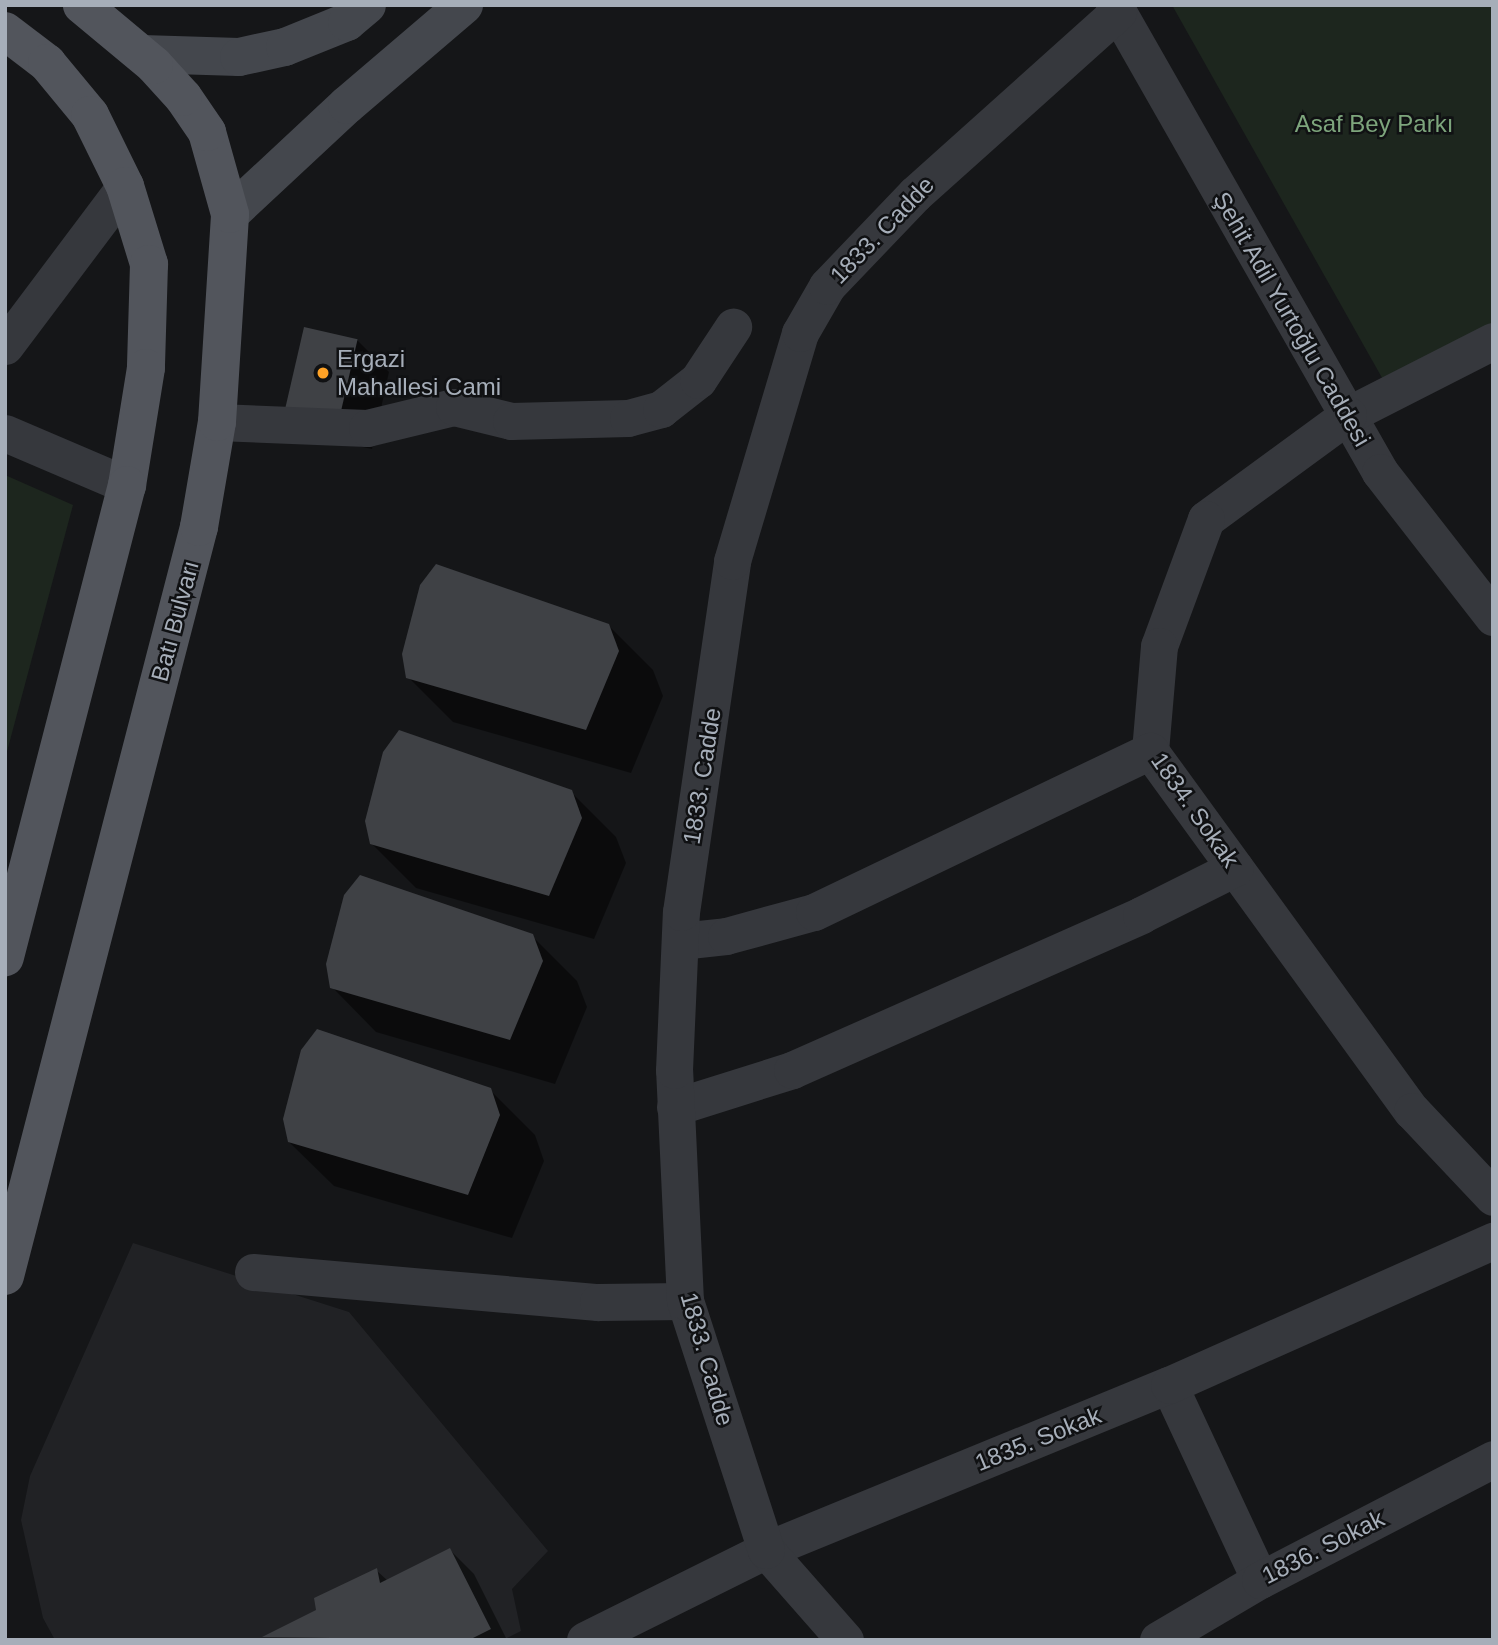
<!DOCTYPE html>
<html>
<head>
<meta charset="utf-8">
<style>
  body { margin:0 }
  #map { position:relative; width:1498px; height:1645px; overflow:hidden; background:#151618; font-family:Arial,sans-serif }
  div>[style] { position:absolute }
  .built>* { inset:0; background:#212225 }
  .green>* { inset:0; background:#1d261e }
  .shadow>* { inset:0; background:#0007 }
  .building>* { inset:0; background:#3f4145; transform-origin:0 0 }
  .street>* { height:37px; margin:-18.5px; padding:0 18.5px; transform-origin:18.5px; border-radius:18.5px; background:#36383d }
  .secondary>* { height:38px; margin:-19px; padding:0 19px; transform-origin:19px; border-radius:19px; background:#44474d }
  .primary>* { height:38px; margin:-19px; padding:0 19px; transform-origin:19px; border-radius:19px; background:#52555c }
  .dots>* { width:19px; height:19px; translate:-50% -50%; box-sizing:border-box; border:4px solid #101113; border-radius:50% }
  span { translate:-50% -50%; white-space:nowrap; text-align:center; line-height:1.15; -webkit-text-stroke:5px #101113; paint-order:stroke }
  .park-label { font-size:24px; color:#7da57c }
  .street-label { font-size:24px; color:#a6aeb9 }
  .poi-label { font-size:24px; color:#a6aeb9 }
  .left { translate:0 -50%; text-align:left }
  .frame { position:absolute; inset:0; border:7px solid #a6aeb9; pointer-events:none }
</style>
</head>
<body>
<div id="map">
  <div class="built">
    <div style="clip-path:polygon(133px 1243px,349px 1312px,548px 1551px,512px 1589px,521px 1631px,503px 1640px,55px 1640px,43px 1618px,21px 1520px,30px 1476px)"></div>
  </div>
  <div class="green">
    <div style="clip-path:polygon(1172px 5px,1493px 5px,1493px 338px,1390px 392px)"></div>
    <div style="clip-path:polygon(5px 475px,73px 505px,5px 759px)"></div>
  </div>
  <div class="shadow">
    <div style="clip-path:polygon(357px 340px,389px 372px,372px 449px,320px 438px)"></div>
    <div style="clip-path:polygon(608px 625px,653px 670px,663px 696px,631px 773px,453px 722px,408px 677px)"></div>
    <div style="clip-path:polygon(571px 792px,616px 837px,626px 863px,594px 939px,416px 888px,371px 843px)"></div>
    <div style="clip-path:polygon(532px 936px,577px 981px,587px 1007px,555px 1084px,376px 1032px,332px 987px)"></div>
    <div style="clip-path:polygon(490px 1090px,535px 1135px,544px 1161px,512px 1238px,334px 1186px,289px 1142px)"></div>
    <div style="clip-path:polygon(450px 1550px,474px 1574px,507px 1640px,264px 1637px,318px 1611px,376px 1570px,388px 1581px)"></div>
  </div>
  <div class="building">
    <div style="left:304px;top:327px;width:55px;height:82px;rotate:13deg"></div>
    <div style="clip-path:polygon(436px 564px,609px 624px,619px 651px,586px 730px,406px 678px,402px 654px,420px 585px)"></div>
    <div style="clip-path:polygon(399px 730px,572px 790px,582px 818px,549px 896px,370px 844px,365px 821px,383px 752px)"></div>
    <div style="clip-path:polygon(360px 875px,533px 934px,543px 961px,510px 1040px,330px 988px,326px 964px,344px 895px)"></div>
    <div style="clip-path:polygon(317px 1029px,491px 1088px,500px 1115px,468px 1195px,288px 1142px,283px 1119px,301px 1050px)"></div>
    <div style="clip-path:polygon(450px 1548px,491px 1629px,469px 1640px,262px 1637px,316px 1610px,314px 1598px,377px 1568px,380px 1583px)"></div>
  </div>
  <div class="street">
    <div style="left:1114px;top:5px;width:537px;rotate:60.33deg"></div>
    <div style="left:1380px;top:472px;width:184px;rotate:52.1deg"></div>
    <div style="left:1493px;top:341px;width:163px;rotate:153deg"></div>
    <div style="left:1348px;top:415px;width:176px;rotate:143.8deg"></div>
    <div style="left:1206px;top:519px;width:135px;rotate:110.3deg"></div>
    <div style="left:1159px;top:646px;width:105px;rotate:94.9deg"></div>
    <div style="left:1150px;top:751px;width:445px;rotate:54deg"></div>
    <div style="left:1412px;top:1111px;width:118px;rotate:46.7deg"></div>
    <div style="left:5px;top:346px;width:200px;rotate:-53.1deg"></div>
    <div style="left:217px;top:422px;width:150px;rotate:2.3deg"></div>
    <div style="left:367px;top:428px;width:89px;rotate:-13.6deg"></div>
    <div style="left:454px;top:407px;width:59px;rotate:13.8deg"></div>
    <div style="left:511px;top:421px;width:117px;rotate:-1.5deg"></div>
    <div style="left:628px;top:418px;width:34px;rotate:-15deg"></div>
    <div style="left:661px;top:409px;width:47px;rotate:-38.1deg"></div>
    <div style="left:698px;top:380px;width:64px;rotate:-56.6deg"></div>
    <div style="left:5px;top:433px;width:133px;rotate:23.1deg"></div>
    <div style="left:680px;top:941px;width:46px;rotate:-6.2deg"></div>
    <div style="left:726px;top:936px;width:91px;rotate:-15.3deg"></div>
    <div style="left:814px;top:912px;width:373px;rotate:-25.6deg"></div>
    <div style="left:675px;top:1107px;width:123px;rotate:-17.5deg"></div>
    <div style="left:792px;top:1070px;width:382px;rotate:-23.9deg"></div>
    <div style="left:1141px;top:915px;width:105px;rotate:-26.6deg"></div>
    <div style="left:253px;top:1272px;width:346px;rotate:5deg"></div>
    <div style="left:598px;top:1302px;width:87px;rotate:-0.7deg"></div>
    <div style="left:1169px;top:1385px;width:215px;rotate:65deg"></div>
    <div style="left:585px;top:1640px;width:202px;rotate:-26.4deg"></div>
    <div style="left:766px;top:1550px;width:435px;rotate:-22.3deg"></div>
    <div style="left:1169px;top:1385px;width:355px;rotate:-24deg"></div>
    <div style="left:845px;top:1640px;width:120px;rotate:-131.3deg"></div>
    <div style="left:766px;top:1550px;width:262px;rotate:-108deg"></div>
    <div style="left:685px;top:1301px;width:231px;rotate:-92.7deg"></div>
    <div style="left:674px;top:1070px;width:158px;rotate:-87.5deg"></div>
    <div style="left:681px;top:912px;width:355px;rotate:-81.7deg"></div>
    <div style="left:732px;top:561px;width:238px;rotate:-73.4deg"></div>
    <div style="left:800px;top:333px;width:54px;rotate:-60.1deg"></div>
    <div style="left:827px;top:286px;width:127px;rotate:-46.3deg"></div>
    <div style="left:915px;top:194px;width:273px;rotate:-41.9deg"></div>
    <div style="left:1158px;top:1640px;width:118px;rotate:-30.5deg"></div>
    <div style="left:1260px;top:1580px;width:263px;rotate:-27.4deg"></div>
  </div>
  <div class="secondary">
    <div style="left:142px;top:54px;width:97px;rotate:1.8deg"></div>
    <div style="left:239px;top:57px;width:47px;rotate:-12.3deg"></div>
    <div style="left:285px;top:47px;width:67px;rotate:-22deg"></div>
    <div style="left:347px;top:22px;width:26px;rotate:-40deg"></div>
    <div style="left:230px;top:214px;width:160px;rotate:-43deg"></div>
    <div style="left:347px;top:105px;width:154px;rotate:-40.5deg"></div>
  </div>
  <div class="primary">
    <div style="left:5px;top:31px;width:53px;rotate:37.3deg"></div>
    <div style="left:47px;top:63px;width:67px;rotate:50.4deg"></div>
    <div style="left:90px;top:115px;width:79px;rotate:63.8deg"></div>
    <div style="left:125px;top:186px;width:82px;rotate:72.9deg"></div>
    <div style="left:149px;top:264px;width:104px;rotate:91.7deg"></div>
    <div style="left:146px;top:368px;width:119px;rotate:99.2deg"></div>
    <div style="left:127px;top:485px;width:488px;rotate:104.5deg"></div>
    <div style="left:5px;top:1276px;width:774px;rotate:-75.48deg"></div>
    <div style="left:199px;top:527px;width:107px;rotate:-80.3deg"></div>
    <div style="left:217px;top:422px;width:208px;rotate:-86.4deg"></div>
    <div style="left:230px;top:214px;width:85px;rotate:-105.7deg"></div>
    <div style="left:207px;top:132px;width:42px;rotate:-124.4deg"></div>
    <div style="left:183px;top:97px;width:43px;rotate:-132.2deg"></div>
    <div style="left:154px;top:65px;width:94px;rotate:-140.2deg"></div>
  </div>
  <div class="dots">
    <div style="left:323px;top:373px;background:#ffa226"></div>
  </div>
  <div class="park-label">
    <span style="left:1374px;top:124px">Asaf Bey Parkı</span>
  </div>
  <div class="street-label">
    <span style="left:882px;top:230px;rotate:-46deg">1833. Cadde</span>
    <span style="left:1292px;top:319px;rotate:60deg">Şehit Adil Yurtoğlu Caddesi</span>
    <span style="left:175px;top:621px;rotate:-75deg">Batı Bulvarı</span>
    <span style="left:702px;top:776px;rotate:-81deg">1833. Cadde</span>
    <span style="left:1195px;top:810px;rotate:55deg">1834. Sokak</span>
    <span style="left:707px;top:1359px;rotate:74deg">1833. Cadde</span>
    <span style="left:1038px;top:1439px;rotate:-22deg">1835. Sokak</span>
    <span style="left:1323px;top:1547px;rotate:-27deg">1836. Sokak</span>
  </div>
  <div class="poi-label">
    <span class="left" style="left:337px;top:373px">Ergazi<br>Mahallesi Cami</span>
  </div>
  <div class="frame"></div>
</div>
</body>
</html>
